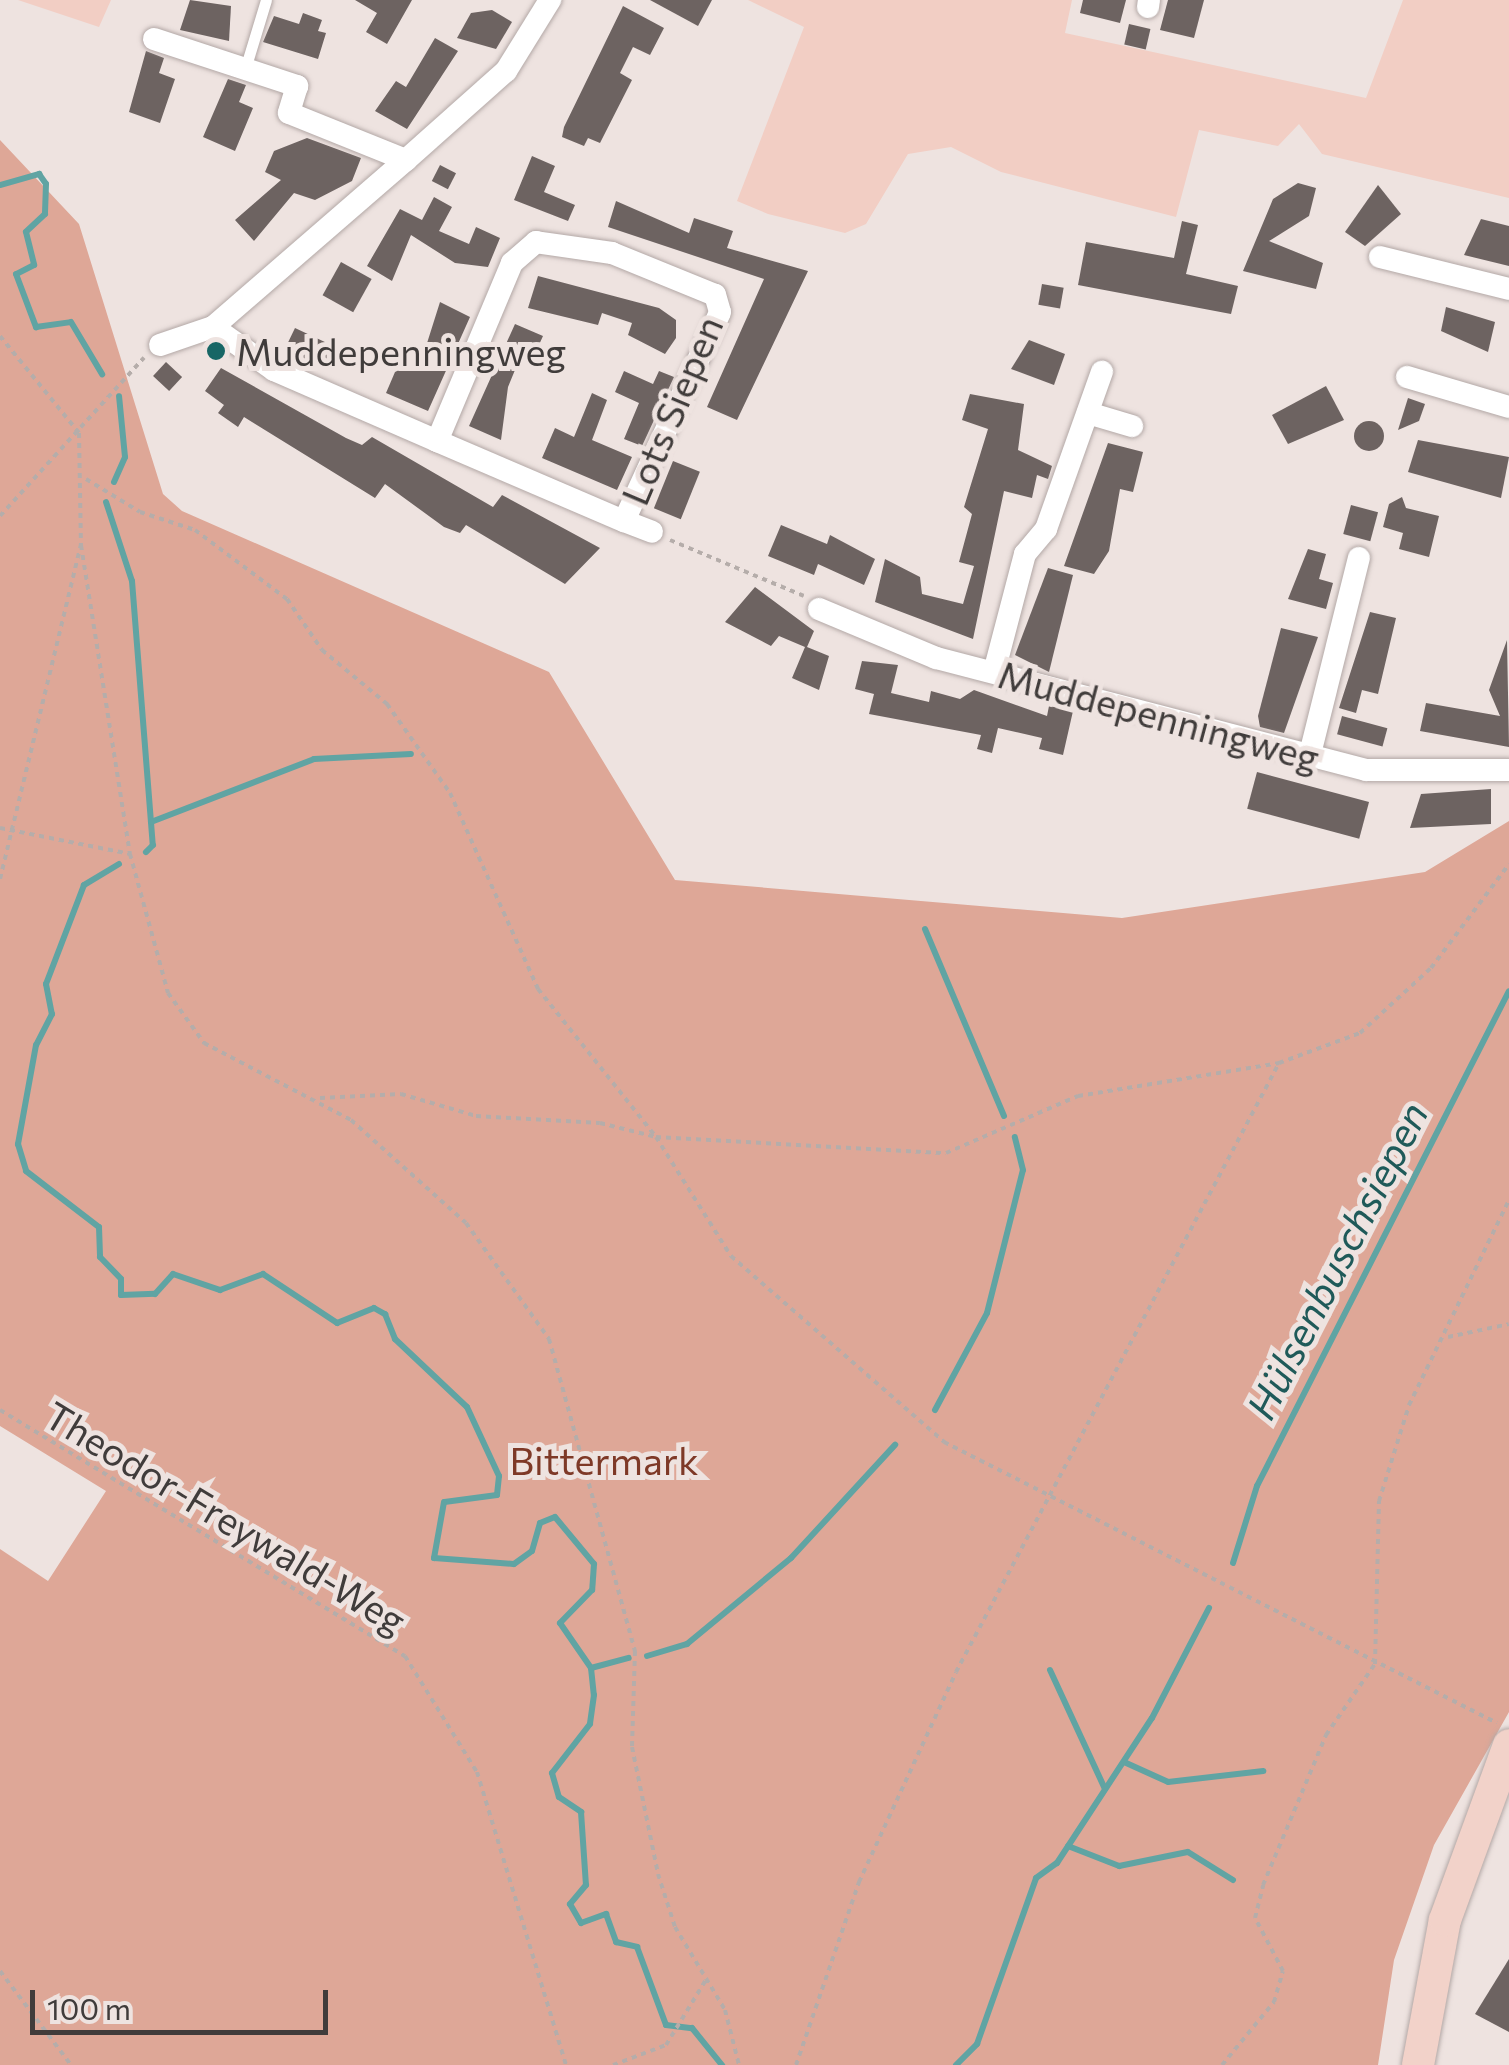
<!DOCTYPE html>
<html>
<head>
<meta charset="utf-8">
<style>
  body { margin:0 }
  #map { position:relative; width:1509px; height:2065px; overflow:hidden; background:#eee3e0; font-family:Commissioner,sans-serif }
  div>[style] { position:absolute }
  .green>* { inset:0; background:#f2cec4 }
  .forest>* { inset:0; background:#dea797 }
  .stream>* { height:6px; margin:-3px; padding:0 3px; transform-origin:3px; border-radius:3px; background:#60a4a3 }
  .building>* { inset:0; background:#6d6361; transform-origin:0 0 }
  .round { border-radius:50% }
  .path>* { height:4px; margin-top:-2px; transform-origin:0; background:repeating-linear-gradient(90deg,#b5adaa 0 5px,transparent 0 10px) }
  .roads { filter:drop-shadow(0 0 2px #b3a8a6) drop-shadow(0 0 2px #b3a8a6) }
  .service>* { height:11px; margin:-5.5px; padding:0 5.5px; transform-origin:5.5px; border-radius:5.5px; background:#fff }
  .minor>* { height:22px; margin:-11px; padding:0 11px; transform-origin:11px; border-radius:11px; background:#fff }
  .secondary>* { height:32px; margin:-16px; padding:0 16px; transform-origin:16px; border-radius:16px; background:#f2d2c9 }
  .dots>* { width:28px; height:28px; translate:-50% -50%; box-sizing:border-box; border:5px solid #eee3e0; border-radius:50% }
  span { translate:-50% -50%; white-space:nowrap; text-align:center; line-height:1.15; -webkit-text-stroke:10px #eee3e0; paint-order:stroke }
  .poi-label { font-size:38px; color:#403c3b }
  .left { translate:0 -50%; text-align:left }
  .street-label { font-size:38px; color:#403c3b }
  .park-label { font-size:38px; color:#7e3927 }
  .water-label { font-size:40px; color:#1f5a59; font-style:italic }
  .scale { position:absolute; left:30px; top:1990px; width:298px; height:45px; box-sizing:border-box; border:5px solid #403c3b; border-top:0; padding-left:12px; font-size:30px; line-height:35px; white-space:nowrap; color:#403c3b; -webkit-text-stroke:8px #eee3e0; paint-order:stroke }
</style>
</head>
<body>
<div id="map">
  <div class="green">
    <div style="clip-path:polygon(18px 0,111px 0,99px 27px)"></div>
    <div style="clip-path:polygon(748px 0,1072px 0,1065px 33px,1366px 98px,1403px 0,1509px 0,1509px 198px,1322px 154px,1299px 124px,1278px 146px,1199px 130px,1176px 217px,1001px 172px,951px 147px,908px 154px,866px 224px,845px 233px,768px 214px,737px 201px,804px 27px)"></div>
  </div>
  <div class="forest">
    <div style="clip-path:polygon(0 140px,79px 224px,163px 494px,182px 511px,549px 672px,675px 880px,1122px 918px,1425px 872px,1509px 821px,1509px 1712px,1434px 1845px,1394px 1960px,1378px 2065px,0 2065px,0 1549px,48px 1581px,106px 1491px,0 1426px)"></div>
  </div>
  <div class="stream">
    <div style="left:0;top:185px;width:41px;rotate:-15.8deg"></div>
    <div style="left:39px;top:174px;width:12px;rotate:55deg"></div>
    <div style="left:46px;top:184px;width:30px;rotate:92deg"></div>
    <div style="left:45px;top:214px;width:26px;rotate:137deg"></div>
    <div style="left:26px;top:232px;width:34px;rotate:76deg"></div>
    <div style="left:34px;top:265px;width:20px;rotate:153deg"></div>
    <div style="left:16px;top:274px;width:57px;rotate:69.3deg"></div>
    <div style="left:36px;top:327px;width:35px;rotate:-8deg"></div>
    <div style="left:71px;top:322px;width:61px;rotate:59.2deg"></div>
    <div style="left:114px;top:482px;width:27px;rotate:-66deg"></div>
    <div style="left:125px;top:457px;width:61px;rotate:-95.6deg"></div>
    <div style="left:106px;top:502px;width:83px;rotate:71.8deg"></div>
    <div style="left:132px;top:581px;width:265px;rotate:85.5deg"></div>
    <div style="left:153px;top:845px;width:10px;rotate:135deg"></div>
    <div style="left:151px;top:822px;width:175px;rotate:-21.1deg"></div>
    <div style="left:314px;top:759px;width:97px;rotate:-3deg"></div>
    <div style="left:119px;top:864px;width:41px;rotate:149deg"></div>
    <div style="left:84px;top:885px;width:106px;rotate:111deg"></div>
    <div style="left:46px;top:984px;width:31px;rotate:79deg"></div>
    <div style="left:52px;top:1014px;width:35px;rotate:117deg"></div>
    <div style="left:36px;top:1045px;width:101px;rotate:100.3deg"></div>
    <div style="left:18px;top:1144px;width:28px;rotate:73deg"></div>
    <div style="left:26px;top:1171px;width:92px;rotate:37.5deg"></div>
    <div style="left:99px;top:1227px;width:30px;rotate:88deg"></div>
    <div style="left:100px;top:1257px;width:30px;rotate:46deg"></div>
    <div style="left:121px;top:1279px;width:16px;rotate:90deg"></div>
    <div style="left:121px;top:1295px;width:34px;rotate:-2deg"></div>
    <div style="left:155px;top:1294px;width:27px;rotate:-48deg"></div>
    <div style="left:173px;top:1274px;width:50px;rotate:18.8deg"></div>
    <div style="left:220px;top:1290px;width:46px;rotate:-20.4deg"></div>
    <div style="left:263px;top:1274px;width:89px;rotate:33.5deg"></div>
    <div style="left:337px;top:1323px;width:40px;rotate:-22deg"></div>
    <div style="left:374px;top:1308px;width:13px;rotate:29deg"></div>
    <div style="left:385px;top:1314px;width:27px;rotate:68deg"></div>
    <div style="left:395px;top:1339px;width:99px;rotate:43.4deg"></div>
    <div style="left:467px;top:1407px;width:76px;rotate:65.1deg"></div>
    <div style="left:499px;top:1476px;width:19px;rotate:96deg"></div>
    <div style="left:497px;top:1495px;width:53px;rotate:172.5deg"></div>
    <div style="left:444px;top:1502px;width:57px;rotate:100.1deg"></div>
    <div style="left:434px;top:1558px;width:80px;rotate:4.3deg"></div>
    <div style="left:514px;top:1564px;width:22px;rotate:-36deg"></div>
    <div style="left:532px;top:1551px;width:29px;rotate:-74deg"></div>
    <div style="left:540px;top:1523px;width:16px;rotate:-22deg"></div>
    <div style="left:555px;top:1517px;width:61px;rotate:50.3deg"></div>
    <div style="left:594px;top:1564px;width:26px;rotate:94deg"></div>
    <div style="left:592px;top:1590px;width:46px;rotate:134.1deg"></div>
    <div style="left:560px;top:1623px;width:55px;rotate:55.4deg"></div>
    <div style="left:591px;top:1668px;width:27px;rotate:84deg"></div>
    <div style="left:594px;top:1695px;width:29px;rotate:98deg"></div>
    <div style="left:590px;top:1724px;width:62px;rotate:127.8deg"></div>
    <div style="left:552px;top:1773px;width:25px;rotate:74deg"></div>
    <div style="left:559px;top:1797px;width:27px;rotate:34deg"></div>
    <div style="left:581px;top:1812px;width:73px;rotate:86.1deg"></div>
    <div style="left:586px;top:1885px;width:25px;rotate:130deg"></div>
    <div style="left:570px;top:1904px;width:22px;rotate:60deg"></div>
    <div style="left:581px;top:1923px;width:27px;rotate:-20deg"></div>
    <div style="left:606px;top:1914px;width:30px;rotate:70deg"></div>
    <div style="left:616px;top:1942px;width:22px;rotate:13deg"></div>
    <div style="left:637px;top:1947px;width:83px;rotate:69.6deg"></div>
    <div style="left:666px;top:2025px;width:26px;rotate:7deg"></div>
    <div style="left:692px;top:2028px;width:48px;rotate:51deg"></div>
    <div style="left:925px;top:929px;width:203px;rotate:67.1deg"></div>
    <div style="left:935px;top:1410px;width:110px;rotate:-61.8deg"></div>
    <div style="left:987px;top:1313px;width:147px;rotate:-75.9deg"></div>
    <div style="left:1023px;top:1170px;width:34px;rotate:-104deg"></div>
    <div style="left:1233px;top:1563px;width:81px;rotate:-72.7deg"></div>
    <div style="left:1257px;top:1486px;width:555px;rotate:-63.02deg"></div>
    <div style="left:647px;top:1656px;width:42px;rotate:-16.7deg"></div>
    <div style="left:687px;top:1644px;width:135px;rotate:-39.6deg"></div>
    <div style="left:791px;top:1558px;width:154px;rotate:-47.4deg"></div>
    <div style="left:591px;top:1668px;width:39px;rotate:-15deg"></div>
    <div style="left:1050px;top:1670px;width:131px;rotate:65.2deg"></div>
    <div style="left:1124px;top:1762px;width:48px;rotate:24.4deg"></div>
    <div style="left:1168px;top:1782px;width:96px;rotate:-6.6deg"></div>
    <div style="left:1068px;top:1846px;width:55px;rotate:21.4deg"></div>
    <div style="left:1119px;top:1866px;width:70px;rotate:-11.5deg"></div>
    <div style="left:1188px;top:1852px;width:53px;rotate:31.9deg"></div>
    <div style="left:956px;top:2065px;width:30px;rotate:-45deg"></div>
    <div style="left:977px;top:2044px;width:176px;rotate:-70.4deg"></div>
    <div style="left:1036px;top:1878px;width:26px;rotate:-36deg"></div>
    <div style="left:1057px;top:1863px;width:173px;rotate:-56.8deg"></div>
    <div style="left:1152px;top:1718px;width:124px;rotate:-62.6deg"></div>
  </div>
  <div class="building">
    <div style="clip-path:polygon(190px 0,231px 6px,229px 41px,180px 30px)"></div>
    <div style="clip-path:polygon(355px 0,412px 0,387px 44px,366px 32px,377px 13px)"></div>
    <div style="clip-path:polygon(650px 0,712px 0,698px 26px)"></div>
    <div style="clip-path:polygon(1083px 0,1126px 0,1120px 23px,1080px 13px)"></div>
    <div style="clip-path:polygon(1168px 0,1204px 0,1194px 38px,1160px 30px)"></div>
    <div style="clip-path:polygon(623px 6px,664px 28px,650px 55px,633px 47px,620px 73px,632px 80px,600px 143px,588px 138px,584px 146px,562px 137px,564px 127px)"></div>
    <div style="clip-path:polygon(492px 10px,512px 22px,496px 49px,457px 38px,471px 13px)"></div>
    <div style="clip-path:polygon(303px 13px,322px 20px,318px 31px,326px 33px,318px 59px,263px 42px,274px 16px,299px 24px)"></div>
    <div style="left:1129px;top:24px;width:22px;height:21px;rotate:13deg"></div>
    <div style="clip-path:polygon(435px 38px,458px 51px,407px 129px,375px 111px,396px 81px,406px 87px)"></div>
    <div style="clip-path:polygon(146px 51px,164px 58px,159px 73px,175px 79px,160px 123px,129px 112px)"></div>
    <div style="clip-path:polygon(228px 79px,246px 85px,239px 102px,253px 108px,235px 151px,203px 137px)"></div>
    <div style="clip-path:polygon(307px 138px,361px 158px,352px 181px,315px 200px,294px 193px,254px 241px,235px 220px,281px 180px,265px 172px,274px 151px)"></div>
    <div style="clip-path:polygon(532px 156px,555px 166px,544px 192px,575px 205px,568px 221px,514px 200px)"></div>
    <div style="left:440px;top:165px;width:18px;height:18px;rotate:27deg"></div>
    <div style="clip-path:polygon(1298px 183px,1316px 188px,1309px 216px,1269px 241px,1323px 263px,1316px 289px,1243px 271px,1273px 199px)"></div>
    <div style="clip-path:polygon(1378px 185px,1401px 214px,1365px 246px,1345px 232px)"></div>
    <div style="clip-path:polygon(434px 197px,452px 207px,439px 231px,469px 244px,476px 227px,500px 238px,488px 267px,455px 263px,411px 235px,392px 281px,367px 266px,400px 209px,422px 220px)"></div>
    <div style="clip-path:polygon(616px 201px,689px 233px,694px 218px,733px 231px,727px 248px,808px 271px,737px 420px,707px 407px,764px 279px,608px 227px)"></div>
    <div style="clip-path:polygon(1481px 219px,1509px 226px,1509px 266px,1464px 255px)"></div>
    <div style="clip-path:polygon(1182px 221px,1198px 225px,1186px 274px,1238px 286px,1231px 314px,1078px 285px,1086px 242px,1174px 258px)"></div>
    <div style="left:341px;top:262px;width:35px;height:38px;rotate:29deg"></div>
    <div style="clip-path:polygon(538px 276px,659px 308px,676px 320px,676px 338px,665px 354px,628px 335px,632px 323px,602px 313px,598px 325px,528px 308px)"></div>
    <div style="left:1042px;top:284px;width:22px;height:21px;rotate:10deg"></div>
    <div style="clip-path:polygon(440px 302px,470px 317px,428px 411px,386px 393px,395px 372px,422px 359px)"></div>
    <div style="clip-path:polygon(1446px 307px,1495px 322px,1488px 352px,1441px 331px)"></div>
    <div style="clip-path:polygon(515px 324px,543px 336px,533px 358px,522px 353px,508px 387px,501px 440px,469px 426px)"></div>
    <div style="clip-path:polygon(295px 328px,344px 351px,337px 366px,313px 355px,307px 368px,281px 357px)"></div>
    <div style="clip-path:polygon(1029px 340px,1065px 354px,1054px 385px,1011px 369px)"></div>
    <div style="left:166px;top:362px;width:22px;height:19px;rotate:43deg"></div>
    <div style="clip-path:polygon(221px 368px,346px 438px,362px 445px,372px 437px,493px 507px,502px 495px,600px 548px,565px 584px,466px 525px,460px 533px,444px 527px,385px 484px,375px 498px,244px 417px,238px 427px,218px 413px,224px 405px,205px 391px)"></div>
    <div style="clip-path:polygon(624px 371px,653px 384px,659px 371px,674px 377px,642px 446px,624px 439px,639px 403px,615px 392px)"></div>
    <div style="clip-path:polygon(1326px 386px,1344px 420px,1288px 444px,1272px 415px)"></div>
    <div style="clip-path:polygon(592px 393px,607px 400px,592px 440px,632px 457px,617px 490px,542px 458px,555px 428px,574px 437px)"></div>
    <div style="clip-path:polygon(970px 394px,1024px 404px,1018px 450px,1052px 466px,1048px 479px,1037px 475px,1032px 498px,1004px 491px,973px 639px,875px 602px,885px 559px,920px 577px,922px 594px,963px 604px,974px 566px,959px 562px,972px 514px,964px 507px,988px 429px,962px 420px)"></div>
    <div style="clip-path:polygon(1408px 398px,1425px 404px,1419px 421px,1398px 430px)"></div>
    <div class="round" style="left:1354px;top:421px;width:30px;height:30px"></div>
    <div style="clip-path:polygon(1418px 440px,1509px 457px,1501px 498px,1408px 472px)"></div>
    <div style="clip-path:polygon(1108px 443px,1143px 452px,1133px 492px,1120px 489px,1109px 551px,1094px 574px,1064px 566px)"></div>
    <div style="left:673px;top:461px;width:29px;height:51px;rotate:22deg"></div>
    <div style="clip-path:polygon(1402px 497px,1406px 508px,1439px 516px,1429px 557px,1399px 549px,1403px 533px,1383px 527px,1389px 504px)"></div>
    <div style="left:1351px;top:505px;width:28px;height:30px;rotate:15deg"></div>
    <div style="clip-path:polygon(781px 525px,827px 544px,830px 535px,875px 559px,864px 585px,818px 564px,814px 575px,768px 556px)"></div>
    <div style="clip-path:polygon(1308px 549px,1326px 554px,1319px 579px,1333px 583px,1326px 609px,1288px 599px)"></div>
    <div style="clip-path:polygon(1048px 568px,1073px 575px,1049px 672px,1015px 655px)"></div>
    <div style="clip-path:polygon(755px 587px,814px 631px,807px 647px,829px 656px,819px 690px,792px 678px,805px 647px,779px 636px,771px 646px,725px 622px)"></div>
    <div style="clip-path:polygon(1370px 612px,1396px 618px,1378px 694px,1362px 690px,1356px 713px,1339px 708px)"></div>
    <div style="clip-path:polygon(1281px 628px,1318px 637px,1284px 733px,1260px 727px,1258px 716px)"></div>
    <div style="clip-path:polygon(1507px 640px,1509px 747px,1420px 731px,1426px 703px,1500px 716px,1489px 690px)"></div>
    <div style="clip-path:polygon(862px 661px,898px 665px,891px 693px,929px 702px,931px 691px,960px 699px,974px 690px,1047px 716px,1049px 706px,1073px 711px,1063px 755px,1039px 749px,1042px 738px,998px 728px,992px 753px,977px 749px,981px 735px,869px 714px,874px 694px,855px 689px)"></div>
    <div style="left:1342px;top:716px;width:47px;height:19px;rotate:15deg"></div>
    <div style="left:1257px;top:772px;width:116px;height:38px;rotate:15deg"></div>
    <div style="clip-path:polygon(1491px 789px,1491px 824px,1410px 828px,1421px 794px)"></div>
    <div style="clip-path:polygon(1509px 1959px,1509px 2032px,1475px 2014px)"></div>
  </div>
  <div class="path">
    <div style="left:0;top:336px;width:125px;rotate:50.8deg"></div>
    <div style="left:79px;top:433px;width:112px;rotate:89deg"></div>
    <div style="left:81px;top:545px;width:313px;rotate:81deg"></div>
    <div style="left:130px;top:854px;width:144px;rotate:74.7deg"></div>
    <div style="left:168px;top:993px;width:62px;rotate:54.2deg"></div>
    <div style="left:204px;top:1043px;width:166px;rotate:27.6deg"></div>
    <div style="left:351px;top:1120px;width:154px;rotate:41.8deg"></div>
    <div style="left:466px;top:1223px;width:143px;rotate:54.4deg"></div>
    <div style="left:549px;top:1339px;width:324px;rotate:74.6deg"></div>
    <div style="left:635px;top:1651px;width:96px;rotate:91.8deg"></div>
    <div style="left:632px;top:1747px;width:130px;rotate:78.4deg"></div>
    <div style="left:658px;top:1874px;width:56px;rotate:72.2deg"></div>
    <div style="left:675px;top:1927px;width:97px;rotate:58.9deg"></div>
    <div style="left:725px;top:2010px;width:57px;rotate:75.7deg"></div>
    <div style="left:86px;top:479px;width:63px;rotate:31.4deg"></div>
    <div style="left:140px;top:512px;width:58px;rotate:18.1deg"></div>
    <div style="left:195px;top:530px;width:115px;rotate:36.9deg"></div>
    <div style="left:287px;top:599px;width:62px;rotate:55.5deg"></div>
    <div style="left:322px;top:650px;width:85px;rotate:39.7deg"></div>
    <div style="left:387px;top:704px;width:109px;rotate:54.7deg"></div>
    <div style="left:450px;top:793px;width:215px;rotate:65.8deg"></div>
    <div style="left:538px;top:989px;width:189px;rotate:51.4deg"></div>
    <div style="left:656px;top:1137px;width:290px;rotate:3.2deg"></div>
    <div style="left:946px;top:1153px;width:144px;rotate:-23.4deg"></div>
    <div style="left:1078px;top:1096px;width:204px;rotate:-9.3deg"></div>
    <div style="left:1279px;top:1063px;width:86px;rotate:-20.3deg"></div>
    <div style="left:1360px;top:1033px;width:96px;rotate:-42.5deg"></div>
    <div style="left:1431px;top:968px;width:130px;rotate:-53.1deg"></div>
    <div style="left:0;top:516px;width:214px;rotate:-47.7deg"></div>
    <div style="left:670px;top:540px;width:145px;rotate:22.7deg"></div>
    <div style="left:0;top:828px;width:133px;rotate:11.3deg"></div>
    <div style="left:0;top:879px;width:344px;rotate:-76.4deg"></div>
    <div style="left:320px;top:1098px;width:81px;rotate:-2.8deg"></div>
    <div style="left:401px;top:1094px;width:78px;rotate:16.3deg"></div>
    <div style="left:476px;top:1116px;width:124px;rotate:3.2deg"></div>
    <div style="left:600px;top:1123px;width:58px;rotate:14deg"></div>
    <div style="left:656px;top:1137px;width:141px;rotate:57.8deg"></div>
    <div style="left:731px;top:1256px;width:283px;rotate:41.1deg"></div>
    <div style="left:944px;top:1442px;width:620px;rotate:26.94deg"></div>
    <div style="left:1448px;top:1337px;width:62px;rotate:-12deg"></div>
    <div style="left:0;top:1410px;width:474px;rotate:31.3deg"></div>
    <div style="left:405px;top:1656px;width:137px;rotate:58.2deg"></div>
    <div style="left:477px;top:1772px;width:306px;rotate:73.1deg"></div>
    <div style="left:0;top:1971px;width:118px;rotate:52.9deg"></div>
    <div style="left:613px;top:2065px;width:57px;rotate:-20.7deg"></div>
    <div style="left:666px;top:2045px;width:79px;rotate:-58.5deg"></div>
    <div style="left:796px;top:2065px;width:194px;rotate:-71deg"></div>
    <div style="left:859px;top:1882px;width:231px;rotate:-65.2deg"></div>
    <div style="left:956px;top:1672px;width:689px;rotate:-62.06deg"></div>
    <div style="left:1222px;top:2065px;width:82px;rotate:-50.5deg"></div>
    <div style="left:1274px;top:2002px;width:32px;rotate:-74deg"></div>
    <div style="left:1283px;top:1971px;width:60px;rotate:-117.8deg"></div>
    <div style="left:1255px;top:1918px;width:34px;rotate:-76deg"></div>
    <div style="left:1263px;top:1885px;width:163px;rotate:-67.2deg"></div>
    <div style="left:1326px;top:1735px;width:86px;rotate:-55.4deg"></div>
    <div style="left:1375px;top:1664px;width:163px;rotate:-88.6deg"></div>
    <div style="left:1379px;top:1501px;width:101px;rotate:-72.6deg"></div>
    <div style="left:1409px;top:1405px;width:228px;rotate:-64deg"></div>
  </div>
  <div class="roads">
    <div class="service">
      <div style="left:245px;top:69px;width:72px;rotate:-73.1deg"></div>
    </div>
    <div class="minor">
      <div style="left:1148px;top:7px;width:7px;rotate:-82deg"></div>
      <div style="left:154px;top:39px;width:151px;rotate:18.2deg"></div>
      <div style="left:297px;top:86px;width:28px;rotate:107deg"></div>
      <div style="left:289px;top:113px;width:126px;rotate:21.9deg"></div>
      <div style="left:1380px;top:257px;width:133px;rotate:13.9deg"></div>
      <div style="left:213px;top:327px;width:75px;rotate:35.2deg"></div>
      <div style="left:274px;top:370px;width:178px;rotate:23.5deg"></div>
      <div style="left:437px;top:441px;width:203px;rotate:23.2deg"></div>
      <div style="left:624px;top:521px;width:230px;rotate:-65.3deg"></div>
      <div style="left:720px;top:312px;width:18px;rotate:-106deg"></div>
      <div style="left:715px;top:295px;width:111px;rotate:-157.8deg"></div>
      <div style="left:612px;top:253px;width:77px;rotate:-171.8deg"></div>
      <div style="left:536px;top:242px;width:32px;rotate:139deg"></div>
      <div style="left:512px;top:263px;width:193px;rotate:112.8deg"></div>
      <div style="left:160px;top:345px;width:56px;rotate:-18.8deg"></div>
      <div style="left:213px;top:327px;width:255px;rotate:-40.9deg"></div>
      <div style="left:406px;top:160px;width:134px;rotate:-41.7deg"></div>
      <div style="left:506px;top:71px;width:84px;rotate:-58.2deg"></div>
      <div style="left:1407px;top:377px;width:106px;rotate:16.4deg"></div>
      <div style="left:1088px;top:413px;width:46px;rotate:16.5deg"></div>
      <div style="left:624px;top:521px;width:30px;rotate:21deg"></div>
      <div style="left:819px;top:609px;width:127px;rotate:22.7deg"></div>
      <div style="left:936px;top:658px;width:444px;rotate:14.6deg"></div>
      <div style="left:1366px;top:770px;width:143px"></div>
      <div style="left:994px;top:672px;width:122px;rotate:-75.3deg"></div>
      <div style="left:1025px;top:554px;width:33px;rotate:-50deg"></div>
      <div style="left:1046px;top:529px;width:167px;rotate:-70.4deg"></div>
      <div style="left:1310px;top:754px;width:202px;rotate:-76deg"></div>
    </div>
    <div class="secondary">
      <div style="left:1418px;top:2065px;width:147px;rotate:-79.5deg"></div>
      <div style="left:1445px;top:1920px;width:186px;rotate:-69.9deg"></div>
    </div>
  </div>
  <div class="dots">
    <div style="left:216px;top:351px;background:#176665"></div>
  </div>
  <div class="poi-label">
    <span class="left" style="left:236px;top:351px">Muddepenningweg</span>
  </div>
  <div class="street-label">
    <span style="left:671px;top:410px;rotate:-67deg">Lots Siepen</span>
    <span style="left:1159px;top:715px;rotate:15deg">Muddepenningweg</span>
    <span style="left:226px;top:1517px;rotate:31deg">Theodor-Freywald-Weg</span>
  </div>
  <div class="park-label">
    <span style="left:604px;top:1460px">Bittermark</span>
  </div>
  <div class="water-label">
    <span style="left:1336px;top:1260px;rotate:-63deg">Hülsenbuschsiepen</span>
  </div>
  <div class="scale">100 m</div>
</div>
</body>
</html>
